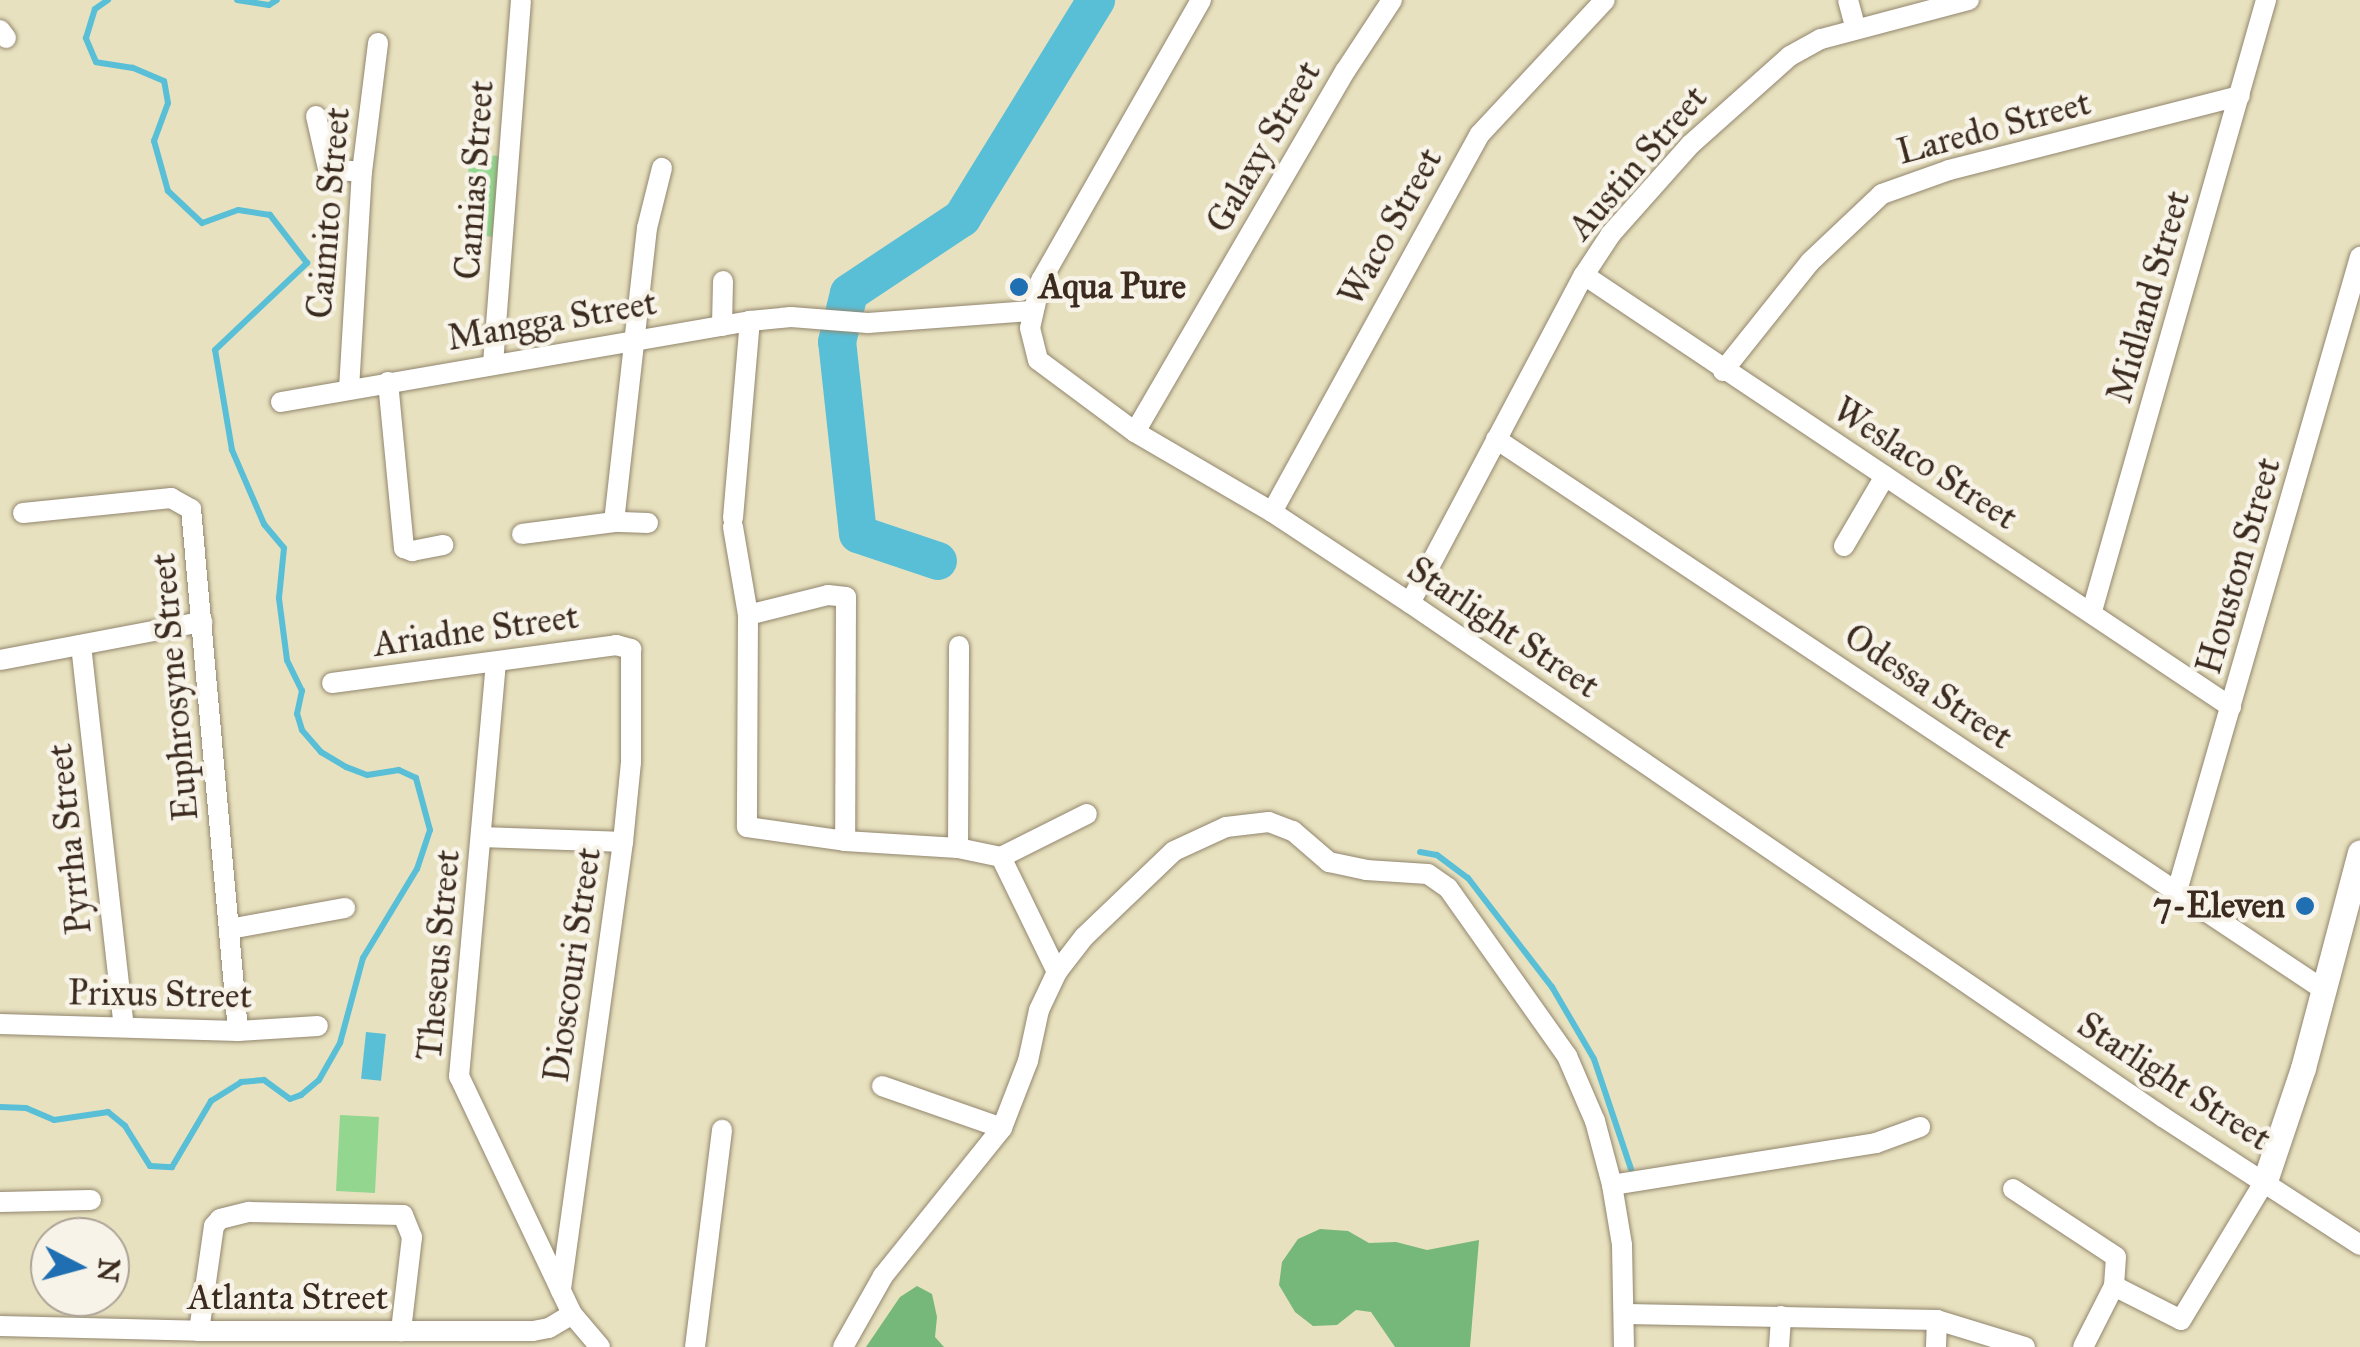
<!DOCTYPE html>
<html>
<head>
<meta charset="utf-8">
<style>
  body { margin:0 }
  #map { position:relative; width:2360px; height:1347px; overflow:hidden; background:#e8e1bf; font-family:"IM FELL Great Primer",serif }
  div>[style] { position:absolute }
  .green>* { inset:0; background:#93d68f; transform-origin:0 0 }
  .forest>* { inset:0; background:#76b77a }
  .water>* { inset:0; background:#59bfd7; transform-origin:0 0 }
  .stream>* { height:6px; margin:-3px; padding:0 3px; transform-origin:3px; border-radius:3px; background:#59bfd7 }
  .river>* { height:38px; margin:-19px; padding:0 19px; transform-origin:19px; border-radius:19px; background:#59bfd7 }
  .roads { filter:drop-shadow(0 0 2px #92866e) drop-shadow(0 0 2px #92866e) }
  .minor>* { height:20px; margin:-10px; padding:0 10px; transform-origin:10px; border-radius:10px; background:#fff }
  .tertiary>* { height:25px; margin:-12.5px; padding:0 12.5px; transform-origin:12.5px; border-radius:12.5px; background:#fff }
  .dots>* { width:28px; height:28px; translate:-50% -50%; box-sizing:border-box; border:5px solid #f7f3e8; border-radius:50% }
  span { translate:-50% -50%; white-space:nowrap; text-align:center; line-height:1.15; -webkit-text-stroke:9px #f7f3e8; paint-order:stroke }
  .street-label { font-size:35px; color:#3b2a1e }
  .poi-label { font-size:35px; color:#3b2a1e; font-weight:700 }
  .left { translate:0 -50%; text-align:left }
  .right { translate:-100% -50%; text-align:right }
  .north { position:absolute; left:30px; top:1217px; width:100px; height:100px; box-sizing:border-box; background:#f7f3e8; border:2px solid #aca397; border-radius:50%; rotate:96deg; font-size:28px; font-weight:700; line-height:40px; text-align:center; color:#3b2a1e }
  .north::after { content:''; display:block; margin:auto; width:35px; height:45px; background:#1f6fb2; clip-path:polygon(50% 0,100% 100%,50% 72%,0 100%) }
</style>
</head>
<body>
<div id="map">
  <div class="green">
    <div style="left:470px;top:153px;width:31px;height:81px;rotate:6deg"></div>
    <div style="left:340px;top:1115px;width:39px;height:76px;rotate:3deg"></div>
  </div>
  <div class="forest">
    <div style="clip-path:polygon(1320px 1229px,1348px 1231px,1369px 1243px,1396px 1242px,1427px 1250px,1479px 1240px,1470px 1347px,1395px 1347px,1371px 1312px,1356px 1310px,1337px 1325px,1313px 1326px,1295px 1312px,1279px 1285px,1282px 1262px,1298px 1239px)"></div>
    <div style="clip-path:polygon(917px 1286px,932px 1294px,937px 1317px,935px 1337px,944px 1347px,866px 1347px,900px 1297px)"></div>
  </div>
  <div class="water">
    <div style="left:366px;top:1032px;width:20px;height:47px;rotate:6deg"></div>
  </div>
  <div class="stream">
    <div style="left:237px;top:0;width:32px;rotate:9deg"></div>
    <div style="left:269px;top:5px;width:9px;rotate:-32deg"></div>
    <div style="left:1420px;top:852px;width:17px;rotate:10deg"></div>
    <div style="left:1437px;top:855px;width:39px;rotate:37deg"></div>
    <div style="left:1468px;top:878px;width:138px;rotate:52.4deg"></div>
    <div style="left:1552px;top:987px;width:83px;rotate:59.7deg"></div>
    <div style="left:1594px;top:1059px;width:116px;rotate:71.4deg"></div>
    <div style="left:0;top:1107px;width:26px;rotate:2deg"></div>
    <div style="left:26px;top:1108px;width:30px;rotate:23deg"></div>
    <div style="left:54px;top:1120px;width:55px;rotate:-8.4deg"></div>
    <div style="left:108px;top:1112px;width:22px;rotate:39deg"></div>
    <div style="left:125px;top:1126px;width:47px;rotate:58deg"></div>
    <div style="left:150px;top:1166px;width:22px;rotate:3deg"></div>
    <div style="left:172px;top:1167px;width:77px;rotate:-59.4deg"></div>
    <div style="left:211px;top:1101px;width:36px;rotate:-32deg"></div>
    <div style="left:241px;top:1082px;width:23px;rotate:-5deg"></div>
    <div style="left:264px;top:1080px;width:32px;rotate:36deg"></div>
    <div style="left:290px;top:1099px;width:12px;rotate:-20deg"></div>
    <div style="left:301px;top:1095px;width:23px;rotate:-40deg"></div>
    <div style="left:319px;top:1080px;width:43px;rotate:-60.4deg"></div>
    <div style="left:340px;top:1043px;width:88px;rotate:-74.9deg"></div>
    <div style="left:363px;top:958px;width:104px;rotate:-58.8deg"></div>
    <div style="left:417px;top:869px;width:41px;rotate:-71.6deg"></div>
    <div style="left:430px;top:830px;width:54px;rotate:-105.1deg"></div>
    <div style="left:416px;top:778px;width:19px;rotate:-155deg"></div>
    <div style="left:399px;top:770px;width:32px;rotate:171deg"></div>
    <div style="left:367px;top:775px;width:22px;rotate:-159deg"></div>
    <div style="left:346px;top:767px;width:29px;rotate:-149deg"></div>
    <div style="left:321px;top:752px;width:29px;rotate:-131deg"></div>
    <div style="left:302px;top:730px;width:17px;rotate:-107deg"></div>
    <div style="left:297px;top:714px;width:24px;rotate:-78deg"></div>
    <div style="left:302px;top:691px;width:34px;rotate:-116deg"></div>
    <div style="left:287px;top:660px;width:63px;rotate:-97.4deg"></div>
    <div style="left:279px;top:598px;width:50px;rotate:-84.3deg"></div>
    <div style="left:284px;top:548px;width:31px;rotate:-130deg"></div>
    <div style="left:264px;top:524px;width:81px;rotate:-113.4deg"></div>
    <div style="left:232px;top:450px;width:101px;rotate:-99.6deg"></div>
    <div style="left:215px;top:350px;width:127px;rotate:-43.4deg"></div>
    <div style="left:307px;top:263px;width:61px;rotate:-127.6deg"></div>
    <div style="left:270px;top:215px;width:32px;rotate:-171deg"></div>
    <div style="left:238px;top:210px;width:38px;rotate:160deg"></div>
    <div style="left:202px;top:223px;width:47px;rotate:-136.7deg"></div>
    <div style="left:168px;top:191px;width:52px;rotate:-105.6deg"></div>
    <div style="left:154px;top:141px;width:40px;rotate:-69.8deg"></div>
    <div style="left:168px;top:103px;width:22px;rotate:-100deg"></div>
    <div style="left:164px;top:81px;width:34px;rotate:-157deg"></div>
    <div style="left:133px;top:68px;width:37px;rotate:-171deg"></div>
    <div style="left:96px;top:62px;width:26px;rotate:-113deg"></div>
    <div style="left:86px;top:38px;width:30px;rotate:-73deg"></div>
    <div style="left:95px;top:9px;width:16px;rotate:-35deg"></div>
  </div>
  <div class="river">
    <div style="left:938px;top:561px;width:84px;rotate:-161.4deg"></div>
    <div style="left:858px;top:534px;width:193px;rotate:-96.2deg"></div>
    <div style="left:837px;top:342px;width:50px;rotate:-76.2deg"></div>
    <div style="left:849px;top:293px;width:136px;rotate:-33.6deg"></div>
    <div style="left:962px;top:218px;width:256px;rotate:-58.4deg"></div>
  </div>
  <div class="roads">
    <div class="minor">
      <div style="left:1201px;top:0;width:322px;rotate:119.7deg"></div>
      <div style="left:1041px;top:280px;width:49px;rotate:102.9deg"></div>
      <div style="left:1030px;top:328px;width:33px;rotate:76deg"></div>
      <div style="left:1038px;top:360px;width:121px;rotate:36.6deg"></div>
      <div style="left:1135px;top:432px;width:159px;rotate:30.3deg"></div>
      <div style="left:1272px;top:512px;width:165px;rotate:33.4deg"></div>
      <div style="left:1410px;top:603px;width:912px;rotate:34.32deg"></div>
      <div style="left:2163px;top:1117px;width:235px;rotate:33deg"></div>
      <div style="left:1848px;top:0;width:28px;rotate:75deg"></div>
      <div style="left:0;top:30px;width:10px;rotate:53deg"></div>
      <div style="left:316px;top:116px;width:54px;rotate:77.2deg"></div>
      <div style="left:328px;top:169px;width:34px;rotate:5deg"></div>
      <div style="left:1584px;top:275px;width:778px;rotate:33.73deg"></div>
      <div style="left:722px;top:326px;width:45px;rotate:-88.7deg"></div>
      <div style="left:493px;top:364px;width:364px;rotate:-85.6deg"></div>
      <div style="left:1723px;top:371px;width:139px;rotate:-51.4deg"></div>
      <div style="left:1810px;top:262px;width:99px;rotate:-43.4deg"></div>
      <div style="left:1882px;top:194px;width:71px;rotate:-19.7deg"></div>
      <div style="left:1949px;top:170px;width:300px;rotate:-14.3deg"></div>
      <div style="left:388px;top:382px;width:167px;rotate:84.5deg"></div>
      <div style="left:404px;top:548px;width:9px;rotate:21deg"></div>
      <div style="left:412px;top:551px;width:32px;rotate:-11deg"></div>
      <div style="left:349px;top:389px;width:217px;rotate:-86.6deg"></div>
      <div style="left:362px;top:172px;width:130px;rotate:-82.9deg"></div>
      <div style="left:281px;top:402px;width:476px;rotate:-9.8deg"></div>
      <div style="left:750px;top:321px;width:41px;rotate:-5.6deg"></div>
      <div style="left:791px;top:317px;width:77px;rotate:4.5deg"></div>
      <div style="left:868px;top:323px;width:163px;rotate:-4.2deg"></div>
      <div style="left:1135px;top:432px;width:419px;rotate:-59.8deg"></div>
      <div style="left:1346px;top:70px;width:84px;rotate:-56.7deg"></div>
      <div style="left:1496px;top:439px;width:995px;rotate:33.64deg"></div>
      <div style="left:1272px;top:512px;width:431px;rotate:-61.2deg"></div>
      <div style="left:1480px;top:134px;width:183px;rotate:-47deg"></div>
      <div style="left:23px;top:513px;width:149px;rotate:-5.8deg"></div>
      <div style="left:171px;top:498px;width:23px;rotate:29deg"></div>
      <div style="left:191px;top:509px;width:524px;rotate:84.86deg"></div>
      <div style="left:733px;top:518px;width:198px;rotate:-85.1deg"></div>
      <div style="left:648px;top:523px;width:34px;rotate:-178deg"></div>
      <div style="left:614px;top:522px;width:296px;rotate:-83.6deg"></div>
      <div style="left:647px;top:228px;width:62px;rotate:-76deg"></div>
      <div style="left:733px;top:527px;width:89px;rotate:80.3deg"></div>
      <div style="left:748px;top:615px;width:212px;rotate:90.3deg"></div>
      <div style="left:747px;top:827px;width:99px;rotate:8.1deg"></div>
      <div style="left:845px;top:841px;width:113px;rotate:3.5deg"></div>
      <div style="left:958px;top:848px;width:44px;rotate:11.8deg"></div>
      <div style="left:1001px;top:857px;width:96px;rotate:-26.6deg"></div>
      <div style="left:522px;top:534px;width:93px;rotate:-7.4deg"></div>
      <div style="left:1844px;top:546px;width:81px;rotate:-59.6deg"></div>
      <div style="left:1410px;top:603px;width:371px;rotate:-62.1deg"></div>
      <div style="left:1584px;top:275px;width:49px;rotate:-56.6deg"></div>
      <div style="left:1611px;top:234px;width:119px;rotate:-48.4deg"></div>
      <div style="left:1690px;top:145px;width:134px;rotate:-41.7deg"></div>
      <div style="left:1790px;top:56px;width:35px;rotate:-29deg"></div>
      <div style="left:1821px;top:39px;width:153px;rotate:-14.8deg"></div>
      <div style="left:2092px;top:611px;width:635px;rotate:-74.1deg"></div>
      <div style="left:748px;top:615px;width:82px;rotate:-14deg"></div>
      <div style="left:828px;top:595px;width:18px;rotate:6deg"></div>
      <div style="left:846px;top:597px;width:244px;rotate:90.2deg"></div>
      <div style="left:81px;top:645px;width:383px;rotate:83.6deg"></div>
      <div style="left:0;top:660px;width:206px;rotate:-10.7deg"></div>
      <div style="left:496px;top:662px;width:416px;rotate:95.1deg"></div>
      <div style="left:459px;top:1076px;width:263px;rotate:64.6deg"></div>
      <div style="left:572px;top:1314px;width:43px;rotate:49.7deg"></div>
      <div style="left:332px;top:683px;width:287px;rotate:-7.6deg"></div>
      <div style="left:616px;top:645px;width:16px;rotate:15deg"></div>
      <div style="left:631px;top:649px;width:113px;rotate:90deg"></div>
      <div style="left:631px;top:762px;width:80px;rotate:95.7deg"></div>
      <div style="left:623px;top:842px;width:453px;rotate:97.9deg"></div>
      <div style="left:483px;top:837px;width:140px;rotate:2deg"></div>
      <div style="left:958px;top:848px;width:202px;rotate:-89.7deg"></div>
      <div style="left:1001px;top:857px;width:128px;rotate:64deg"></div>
      <div style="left:2177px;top:891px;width:660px;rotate:-73.9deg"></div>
      <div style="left:229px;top:929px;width:118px;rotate:-10.3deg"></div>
      <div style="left:0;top:1024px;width:238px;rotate:1.7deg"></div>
      <div style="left:238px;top:1031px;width:80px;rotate:-3.6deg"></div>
      <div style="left:882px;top:1086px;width:127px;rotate:19.3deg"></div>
      <div style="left:1612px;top:1185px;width:267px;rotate:-9deg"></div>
      <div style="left:1876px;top:1143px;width:47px;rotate:-20deg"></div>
      <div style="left:2013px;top:1189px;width:123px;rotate:33.4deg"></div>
      <div style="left:2116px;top:1257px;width:29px;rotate:94deg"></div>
      <div style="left:2114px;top:1286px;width:68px;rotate:116.9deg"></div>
      <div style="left:0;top:1202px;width:91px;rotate:-1.3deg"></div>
      <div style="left:2114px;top:1286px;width:75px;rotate:26.9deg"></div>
      <div style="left:2181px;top:1320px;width:162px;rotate:-58.9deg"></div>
      <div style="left:1626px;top:1314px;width:311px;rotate:1.1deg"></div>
      <div style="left:1937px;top:1320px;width:92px;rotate:17.1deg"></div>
      <div style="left:0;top:1326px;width:199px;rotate:1.4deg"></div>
      <div style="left:199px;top:1331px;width:334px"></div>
      <div style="left:533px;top:1331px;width:16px;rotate:-11deg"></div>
      <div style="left:549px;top:1328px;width:27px;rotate:-31deg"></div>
      <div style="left:199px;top:1331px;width:106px;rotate:-81.9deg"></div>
      <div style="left:214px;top:1226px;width:9px;rotate:-49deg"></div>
      <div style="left:220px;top:1219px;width:30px;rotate:-14deg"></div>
      <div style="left:249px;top:1212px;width:154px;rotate:1.1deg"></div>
      <div style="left:403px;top:1215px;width:24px;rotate:68deg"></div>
      <div style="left:412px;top:1237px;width:95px;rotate:96.7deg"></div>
      <div style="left:695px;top:1347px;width:219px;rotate:-82.9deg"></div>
      <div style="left:843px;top:1347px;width:81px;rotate:-60.6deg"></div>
      <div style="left:883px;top:1276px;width:190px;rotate:-51.2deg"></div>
      <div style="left:1002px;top:1128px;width:72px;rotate:-68.8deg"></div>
      <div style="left:1028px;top:1061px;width:52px;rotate:-77.8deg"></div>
      <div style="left:1039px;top:1010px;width:42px;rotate:-64.7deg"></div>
      <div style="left:1057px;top:972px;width:44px;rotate:-52.4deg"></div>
      <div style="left:1084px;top:937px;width:124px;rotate:-43.7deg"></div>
      <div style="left:1174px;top:851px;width:57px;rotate:-24.8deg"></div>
      <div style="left:1226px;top:827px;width:43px;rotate:-6.6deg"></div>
      <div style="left:1269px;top:822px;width:26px;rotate:21deg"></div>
      <div style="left:1293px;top:831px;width:48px;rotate:40.7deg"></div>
      <div style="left:1329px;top:862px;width:38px;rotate:12deg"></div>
      <div style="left:1366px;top:870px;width:62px;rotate:3.7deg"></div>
      <div style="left:1428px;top:874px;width:24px;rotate:35deg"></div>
      <div style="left:1448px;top:888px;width:206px;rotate:54.7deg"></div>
      <div style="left:1567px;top:1056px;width:71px;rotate:66.7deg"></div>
      <div style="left:1595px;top:1121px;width:66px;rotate:75.1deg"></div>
      <div style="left:1612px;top:1185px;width:61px;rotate:80.5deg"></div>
      <div style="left:1622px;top:1245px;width:102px;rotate:88.9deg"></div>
      <div style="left:1779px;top:1347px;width:31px;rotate:-86deg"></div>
      <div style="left:1936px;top:1347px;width:27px;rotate:-88deg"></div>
    </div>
    <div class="tertiary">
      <div style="left:2265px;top:1181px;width:119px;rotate:-71.4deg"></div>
      <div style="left:2303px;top:1068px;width:223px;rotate:-75.2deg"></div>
    </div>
  </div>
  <div class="dots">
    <div style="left:1019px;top:287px;background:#1f6fb2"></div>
    <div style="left:2305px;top:906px;background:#1f6fb2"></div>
  </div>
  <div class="street-label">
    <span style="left:1994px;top:128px;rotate:-15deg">Laredo Street</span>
    <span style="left:1264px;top:147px;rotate:-60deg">Galaxy Street</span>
    <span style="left:1638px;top:163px;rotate:-49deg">Austin Street</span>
    <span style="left:475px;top:180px;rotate:-86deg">Camias Street</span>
    <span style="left:329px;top:213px;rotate:-85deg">Caimito Street</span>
    <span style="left:1391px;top:227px;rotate:-61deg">Waco Street</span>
    <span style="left:2149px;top:297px;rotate:-74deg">Midland Street</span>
    <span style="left:552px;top:321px;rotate:-10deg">Mangga Street</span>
    <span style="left:1925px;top:464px;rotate:33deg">Weslaco Street</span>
    <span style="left:2239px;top:566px;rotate:-74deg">Houston Street</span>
    <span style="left:1503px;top:628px;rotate:34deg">Starlight Street</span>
    <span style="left:476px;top:631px;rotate:-8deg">Ariadne Street</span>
    <span style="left:175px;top:687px;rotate:-95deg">Euphrosyne Street</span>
    <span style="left:1928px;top:687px;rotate:34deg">Odessa Street</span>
    <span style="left:70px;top:839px;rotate:-96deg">Pyrrha Street</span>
    <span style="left:439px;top:955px;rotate:-85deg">Theseus Street</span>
    <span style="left:573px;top:965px;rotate:-82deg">Dioscouri Street</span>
    <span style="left:160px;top:995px;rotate:1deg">Prixus Street</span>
    <span style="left:2174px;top:1082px;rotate:33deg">Starlight Street</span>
    <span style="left:288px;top:1298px">Atlanta Street</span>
  </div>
  <div class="poi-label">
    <span class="left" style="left:1039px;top:287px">Aqua Pure</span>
    <span class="right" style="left:2285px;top:906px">7-Eleven</span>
  </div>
  <div class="north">N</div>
</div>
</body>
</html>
